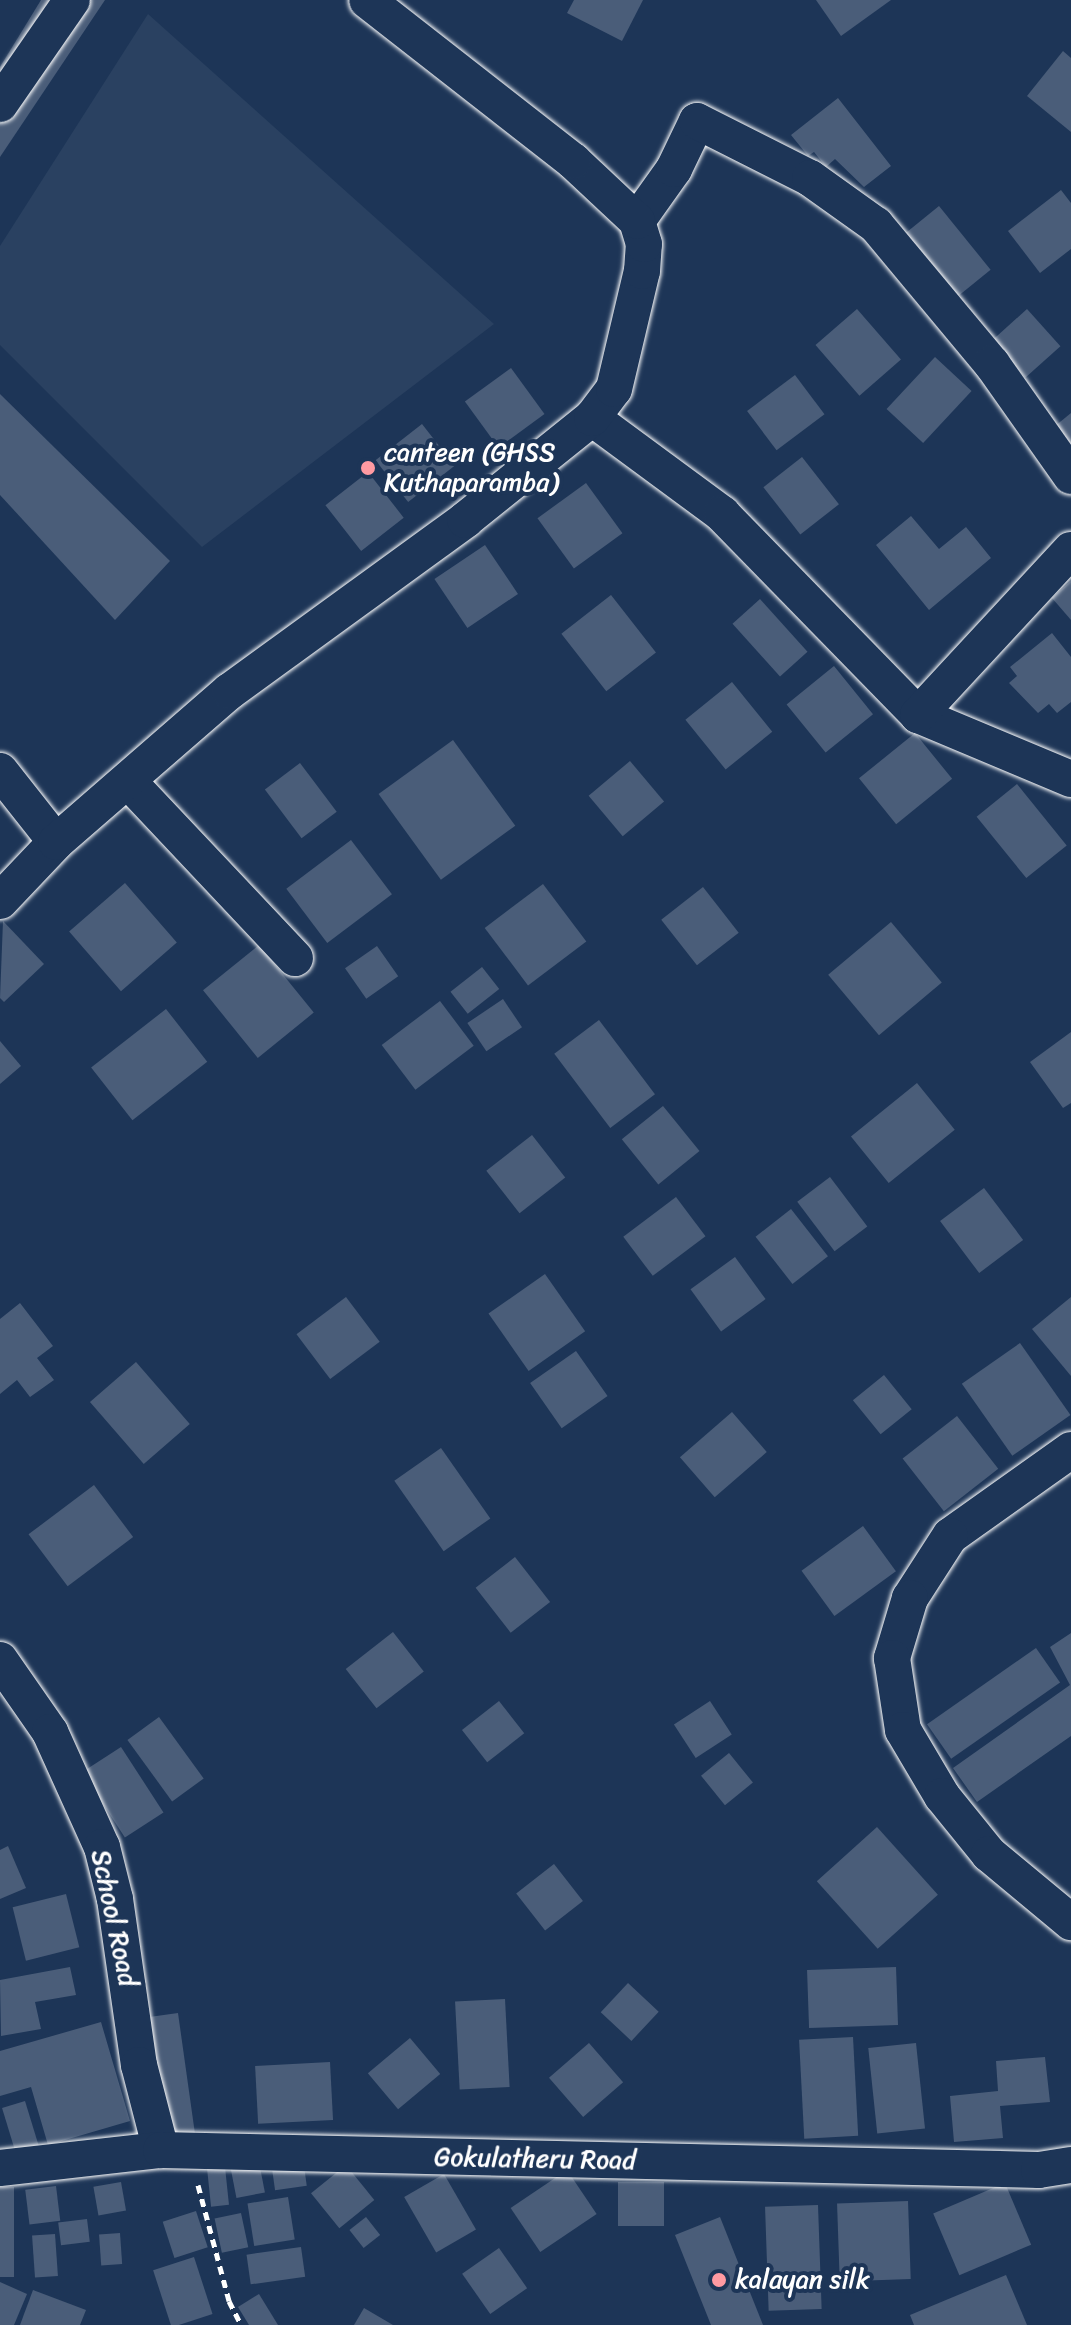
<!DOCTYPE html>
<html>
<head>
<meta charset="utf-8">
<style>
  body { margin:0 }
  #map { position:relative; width:1071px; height:2325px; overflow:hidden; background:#1d3557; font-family:Sriracha,sans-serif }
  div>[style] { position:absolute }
  .built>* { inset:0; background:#2a4161 }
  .building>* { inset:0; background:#4a5d79; transform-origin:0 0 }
  .path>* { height:5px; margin-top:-2.5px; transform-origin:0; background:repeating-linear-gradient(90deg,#fff 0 8px,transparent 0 14px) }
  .roads { filter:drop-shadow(0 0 2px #fff) drop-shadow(0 0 2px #fff) }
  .minor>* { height:36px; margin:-18px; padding:0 18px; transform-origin:18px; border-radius:18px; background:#1d3557 }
  .dots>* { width:22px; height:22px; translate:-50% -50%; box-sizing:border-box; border:4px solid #1d3557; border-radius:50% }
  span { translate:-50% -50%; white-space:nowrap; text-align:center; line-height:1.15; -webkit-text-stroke:8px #1d3557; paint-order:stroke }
  .poi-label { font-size:26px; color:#fff }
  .left { translate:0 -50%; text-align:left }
  .street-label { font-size:26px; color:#fff }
</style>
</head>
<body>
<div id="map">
  <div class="built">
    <div style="clip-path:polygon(148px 14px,494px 324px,202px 547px,0 345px,0 246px)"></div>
  </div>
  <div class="building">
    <div style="clip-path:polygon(41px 0,105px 0,0 157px,0 67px)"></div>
    <div style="clip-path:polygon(574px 0,643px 0,622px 41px,567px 13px)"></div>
    <div style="clip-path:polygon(816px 0,891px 0,841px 36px)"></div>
    <div style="clip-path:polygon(1063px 51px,1071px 58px,1071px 132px,1027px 96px)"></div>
    <div style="clip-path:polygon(838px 98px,891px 166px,864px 187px,835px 159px,826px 167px,814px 152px,808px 156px,791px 135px)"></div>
    <div style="clip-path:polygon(1061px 190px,1071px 203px,1071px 249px,1040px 273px,1008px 231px)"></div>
    <div style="left:939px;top:206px;width:82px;height:46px;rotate:51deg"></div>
    <div style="left:857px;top:309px;width:67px;height:55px;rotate:49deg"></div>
    <div style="left:1027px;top:309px;width:50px;height:47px;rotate:48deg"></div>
    <div style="left:935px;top:357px;width:50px;height:71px;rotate:43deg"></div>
    <div style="left:511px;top:368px;width:57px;height:57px;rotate:54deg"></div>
    <div style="left:795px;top:375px;width:49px;height:60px;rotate:53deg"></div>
    <div style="clip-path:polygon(0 394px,170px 561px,115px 620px,0 495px)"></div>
    <div style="clip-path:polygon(1071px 413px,1071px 458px,1049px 431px)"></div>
    <div style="left:422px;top:424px;width:53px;height:59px;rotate:52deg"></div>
    <div style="left:802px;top:457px;width:60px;height:49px;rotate:52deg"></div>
    <div style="left:368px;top:472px;width:58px;height:54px;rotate:52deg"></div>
    <div style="left:586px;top:483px;width:62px;height:60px;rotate:54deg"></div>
    <div style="clip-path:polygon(911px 516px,939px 549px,966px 527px,991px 558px,929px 610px,876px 545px)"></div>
    <div style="left:485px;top:545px;width:59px;height:61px;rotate:56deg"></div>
    <div style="clip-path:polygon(1071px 581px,1071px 620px,1052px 598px)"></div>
    <div style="left:611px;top:595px;width:73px;height:63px;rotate:52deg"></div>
    <div style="left:760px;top:599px;width:71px;height:37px;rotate:48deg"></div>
    <div style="clip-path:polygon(1052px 633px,1071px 657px,1071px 702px,1057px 713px,1049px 704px,1038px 713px,1009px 683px,1017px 676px,1010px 667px)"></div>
    <div style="left:834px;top:666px;width:62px;height:61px;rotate:51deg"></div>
    <div style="left:732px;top:682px;width:64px;height:60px;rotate:51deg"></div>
    <div style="left:915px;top:733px;width:59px;height:72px;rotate:51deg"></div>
    <div style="left:453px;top:740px;width:106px;height:92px;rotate:54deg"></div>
    <div style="left:630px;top:761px;width:53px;height:54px;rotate:50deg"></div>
    <div style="left:300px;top:763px;width:61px;height:44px;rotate:53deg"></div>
    <div style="left:1017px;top:784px;width:79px;height:52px;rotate:51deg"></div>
    <div style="left:351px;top:840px;width:68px;height:81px;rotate:53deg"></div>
    <div style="left:125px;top:883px;width:79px;height:74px;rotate:49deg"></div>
    <div style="left:543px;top:884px;width:72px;height:73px;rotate:53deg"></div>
    <div style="left:703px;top:887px;width:58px;height:53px;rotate:52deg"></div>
    <div style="clip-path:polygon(3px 921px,44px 964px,4px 1002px,0 998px)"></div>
    <div style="left:891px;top:922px;width:79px;height:82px;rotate:50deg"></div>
    <div style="left:259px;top:945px;width:87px;height:72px;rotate:51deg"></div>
    <div style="left:377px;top:946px;width:37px;height:39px;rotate:55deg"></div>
    <div style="left:482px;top:967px;width:28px;height:40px;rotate:52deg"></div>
    <div style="left:503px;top:999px;width:34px;height:43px;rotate:56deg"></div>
    <div style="left:440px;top:1001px;width:56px;height:73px;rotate:53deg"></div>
    <div style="left:166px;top:1009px;width:67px;height:95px;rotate:52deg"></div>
    <div style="left:599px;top:1020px;width:93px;height:56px;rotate:53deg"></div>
    <div style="clip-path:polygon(1071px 1032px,1071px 1103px,1063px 1108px,1030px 1062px)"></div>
    <div style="clip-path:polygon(0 1041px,21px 1066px,0 1084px)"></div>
    <div style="left:917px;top:1083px;width:60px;height:85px;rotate:51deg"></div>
    <div style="left:663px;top:1106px;width:58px;height:53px;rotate:51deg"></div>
    <div style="left:532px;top:1135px;width:54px;height:58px;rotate:52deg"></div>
    <div style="left:830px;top:1177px;width:62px;height:41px;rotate:53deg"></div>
    <div style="left:984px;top:1188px;width:65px;height:55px;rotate:53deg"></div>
    <div style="left:676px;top:1197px;width:49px;height:66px;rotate:53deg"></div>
    <div style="left:791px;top:1209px;width:60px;height:45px;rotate:52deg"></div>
    <div style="left:735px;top:1257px;width:52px;height:55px;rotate:54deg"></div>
    <div style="left:545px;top:1274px;width:70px;height:69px;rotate:55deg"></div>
    <div style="left:346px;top:1297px;width:56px;height:62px;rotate:53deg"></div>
    <div style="clip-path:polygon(1071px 1297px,1071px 1376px,1032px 1329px)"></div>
    <div style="clip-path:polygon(20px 1303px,53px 1346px,37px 1358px,54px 1380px,30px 1397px,17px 1380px,0 1394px,0 1319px)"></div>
    <div style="left:1020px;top:1343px;width:88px;height:71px;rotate:55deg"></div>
    <div style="left:576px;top:1351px;width:55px;height:56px;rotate:55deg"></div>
    <div style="left:136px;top:1362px;width:82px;height:61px;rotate:49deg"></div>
    <div style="left:884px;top:1375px;width:44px;height:40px;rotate:51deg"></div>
    <div style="left:732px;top:1412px;width:53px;height:69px;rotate:49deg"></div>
    <div style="left:957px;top:1416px;width:67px;height:69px;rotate:52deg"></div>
    <div style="left:441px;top:1448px;width:86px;height:57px;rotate:55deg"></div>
    <div style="left:94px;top:1485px;width:65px;height:82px;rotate:53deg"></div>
    <div style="left:863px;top:1526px;width:56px;height:76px;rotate:54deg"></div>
    <div style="left:515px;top:1557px;width:57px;height:50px;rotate:52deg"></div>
    <div style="left:393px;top:1632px;width:50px;height:60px;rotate:52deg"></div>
    <div style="clip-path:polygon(1071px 1633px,1071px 1736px,977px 1802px,953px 1768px,1070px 1685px,1050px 1647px)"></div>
    <div style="left:1036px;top:1648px;width:42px;height:133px;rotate:55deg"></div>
    <div style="left:499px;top:1701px;width:41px;height:47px;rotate:52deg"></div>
    <div style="left:710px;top:1701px;width:40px;height:43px;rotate:57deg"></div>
    <div style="left:159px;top:1717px;width:76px;height:39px;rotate:54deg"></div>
    <div style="left:121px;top:1747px;width:78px;height:46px;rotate:57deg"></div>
    <div style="left:729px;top:1753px;width:38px;height:36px;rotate:51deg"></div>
    <div style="left:877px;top:1827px;width:91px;height:81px;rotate:48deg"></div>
    <div style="clip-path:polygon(8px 1846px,26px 1888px,0 1899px,0 1850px)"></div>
    <div style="left:554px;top:1864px;width:47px;height:48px;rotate:52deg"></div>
    <div style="left:66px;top:1894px;width:55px;height:55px;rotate:76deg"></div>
    <div style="clip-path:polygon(70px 1967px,76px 1995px,35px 2002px,41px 2029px,1px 2036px,0 1980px)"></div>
    <div style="left:896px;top:1967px;width:58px;height:89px;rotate:88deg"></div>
    <div style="left:628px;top:1983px;width:42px;height:40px;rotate:43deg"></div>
    <div style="left:505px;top:1999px;width:88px;height:50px;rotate:87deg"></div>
    <div style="left:178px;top:2013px;width:126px;height:29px;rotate:82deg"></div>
    <div style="clip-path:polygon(101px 2022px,130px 2121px,48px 2145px,31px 2087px,0 2096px,0 2051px)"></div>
    <div style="left:853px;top:2037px;width:99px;height:54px;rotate:87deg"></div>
    <div style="left:410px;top:2038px;width:47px;height:55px;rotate:50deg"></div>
    <div style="left:589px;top:2043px;width:52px;height:53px;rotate:49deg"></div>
    <div style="left:916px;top:2043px;width:86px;height:48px;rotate:84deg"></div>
    <div style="clip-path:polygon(1045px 2057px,1050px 2102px,1000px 2106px,1003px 2138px,954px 2142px,950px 2096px,998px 2091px,996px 2061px)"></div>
    <div style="left:330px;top:2062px;width:58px;height:75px;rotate:87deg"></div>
    <div style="left:25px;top:2101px;width:49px;height:24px;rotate:73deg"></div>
    <div style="left:303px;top:2159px;width:27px;height:32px;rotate:82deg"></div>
    <div style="left:259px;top:2162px;width:31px;height:29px;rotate:79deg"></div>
    <div style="left:346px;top:2165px;width:45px;height:45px;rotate:51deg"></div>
    <div style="left:225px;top:2167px;width:38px;height:18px;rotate:84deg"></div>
    <div style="left:567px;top:2170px;width:53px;height:68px;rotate:56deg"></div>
    <div style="left:444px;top:2174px;width:64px;height:46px;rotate:60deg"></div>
    <div style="left:121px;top:2182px;width:29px;height:28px;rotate:80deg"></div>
    <div style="left:664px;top:2182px;width:44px;height:46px;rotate:90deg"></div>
    <div style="left:1005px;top:2183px;width:67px;height:78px;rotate:67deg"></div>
    <div style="left:56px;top:2186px;width:35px;height:31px;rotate:83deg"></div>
    <div style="left:0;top:2187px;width:14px;height:90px"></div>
    <div style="left:288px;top:2197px;width:43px;height:41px;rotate:81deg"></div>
    <div style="left:908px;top:2201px;width:78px;height:71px;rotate:88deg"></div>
    <div style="left:818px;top:2205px;width:104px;height:53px;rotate:88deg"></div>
    <div style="left:196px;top:2211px;width:38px;height:35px;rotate:72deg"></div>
    <div style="left:241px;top:2213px;width:35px;height:27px;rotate:78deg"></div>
    <div style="left:366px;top:2217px;width:23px;height:21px;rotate:52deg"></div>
    <div style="clip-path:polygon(720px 2217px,763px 2325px,711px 2325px,675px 2235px)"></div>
    <div style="left:87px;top:2219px;width:23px;height:29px;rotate:83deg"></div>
    <div style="left:120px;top:2233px;width:31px;height:21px;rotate:86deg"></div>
    <div style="left:55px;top:2234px;width:42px;height:23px;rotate:86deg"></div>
    <div style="left:301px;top:2247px;width:30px;height:55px;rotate:82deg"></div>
    <div style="left:499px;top:2248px;width:49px;height:45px;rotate:55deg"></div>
    <div style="left:194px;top:2257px;width:60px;height:43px;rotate:72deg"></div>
    <div style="clip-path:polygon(1006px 2275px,1027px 2325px,914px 2325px,910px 2315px)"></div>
    <div style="clip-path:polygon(0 2282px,27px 2294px,14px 2325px,0 2325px)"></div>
    <div style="clip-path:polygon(33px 2290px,86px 2310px,80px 2325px,20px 2325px)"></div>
    <div style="clip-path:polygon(259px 2294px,278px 2325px,249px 2325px,238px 2307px)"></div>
    <div style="clip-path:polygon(364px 2308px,393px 2325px,354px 2325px)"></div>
  </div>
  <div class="path">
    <div style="left:198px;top:2185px;width:120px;rotate:75deg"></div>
    <div style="left:229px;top:2301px;width:27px;rotate:63deg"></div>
  </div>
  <div class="roads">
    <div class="minor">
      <div style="left:0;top:104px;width:126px;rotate:-55.3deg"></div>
      <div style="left:637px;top:221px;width:64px;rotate:-54.6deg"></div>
      <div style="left:674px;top:169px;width:53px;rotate:-64.4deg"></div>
      <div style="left:697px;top:121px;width:127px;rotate:26.8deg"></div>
      <div style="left:810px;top:178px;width:81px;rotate:35.5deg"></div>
      <div style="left:876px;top:225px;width:181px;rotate:50.2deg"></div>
      <div style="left:992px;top:364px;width:137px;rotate:54.8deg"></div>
      <div style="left:592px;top:418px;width:162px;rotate:36.4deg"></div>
      <div style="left:722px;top:514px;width:281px;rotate:45.7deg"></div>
      <div style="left:918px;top:715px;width:166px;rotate:22.7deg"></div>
      <div style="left:918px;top:715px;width:225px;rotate:-47.2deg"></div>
      <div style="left:0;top:771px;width:90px;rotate:51.7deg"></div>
      <div style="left:129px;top:782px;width:242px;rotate:46.7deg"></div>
      <div style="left:0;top:901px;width:81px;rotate:-46.5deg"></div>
      <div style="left:56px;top:842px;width:230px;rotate:-41deg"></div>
      <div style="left:230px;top:691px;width:291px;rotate:-36deg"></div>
      <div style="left:465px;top:520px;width:163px;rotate:-38.8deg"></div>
      <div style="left:592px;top:418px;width:36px;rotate:-53deg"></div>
      <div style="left:614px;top:389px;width:121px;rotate:-76.7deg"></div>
      <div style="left:642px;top:271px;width:27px;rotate:-86deg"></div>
      <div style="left:644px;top:244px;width:24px;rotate:-107deg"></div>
      <div style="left:637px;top:221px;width:88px;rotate:-136.8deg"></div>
      <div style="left:573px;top:161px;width:261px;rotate:-142deg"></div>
      <div style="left:1071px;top:1450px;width:148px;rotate:144.6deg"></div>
      <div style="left:950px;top:1536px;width:74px;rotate:122.8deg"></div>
      <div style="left:910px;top:1598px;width:63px;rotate:106.7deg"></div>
      <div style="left:892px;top:1658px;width:73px;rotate:81.3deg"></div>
      <div style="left:903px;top:1730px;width:77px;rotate:59.4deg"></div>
      <div style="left:942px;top:1796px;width:75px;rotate:51deg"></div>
      <div style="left:989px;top:1854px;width:107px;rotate:39.7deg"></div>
      <div style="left:0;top:1660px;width:88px;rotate:55.2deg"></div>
      <div style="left:50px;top:1732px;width:126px;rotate:65.7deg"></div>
      <div style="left:102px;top:1847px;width:54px;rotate:76deg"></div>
      <div style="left:115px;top:1899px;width:168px;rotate:81.8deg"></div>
      <div style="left:139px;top:2065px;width:88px;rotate:75.5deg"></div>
      <div style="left:0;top:2168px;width:162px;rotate:-6.4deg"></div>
      <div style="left:161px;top:2150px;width:878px;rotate:1.3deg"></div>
      <div style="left:1039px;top:2170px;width:32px;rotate:-9deg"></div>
    </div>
  </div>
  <div class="dots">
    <div style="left:368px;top:468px;background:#ff9aa2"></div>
    <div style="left:719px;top:2280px;background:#ff9aa2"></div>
  </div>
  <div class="poi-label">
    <span class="left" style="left:384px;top:468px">canteen (GHSS<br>Kuthaparamba)</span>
    <span class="left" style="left:735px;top:2280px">kalayan silk</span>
  </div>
  <div class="street-label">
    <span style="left:114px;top:1918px;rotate:78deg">School Road</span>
    <span style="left:535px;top:2159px;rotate:1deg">Gokulatheru Road</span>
  </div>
</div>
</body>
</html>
